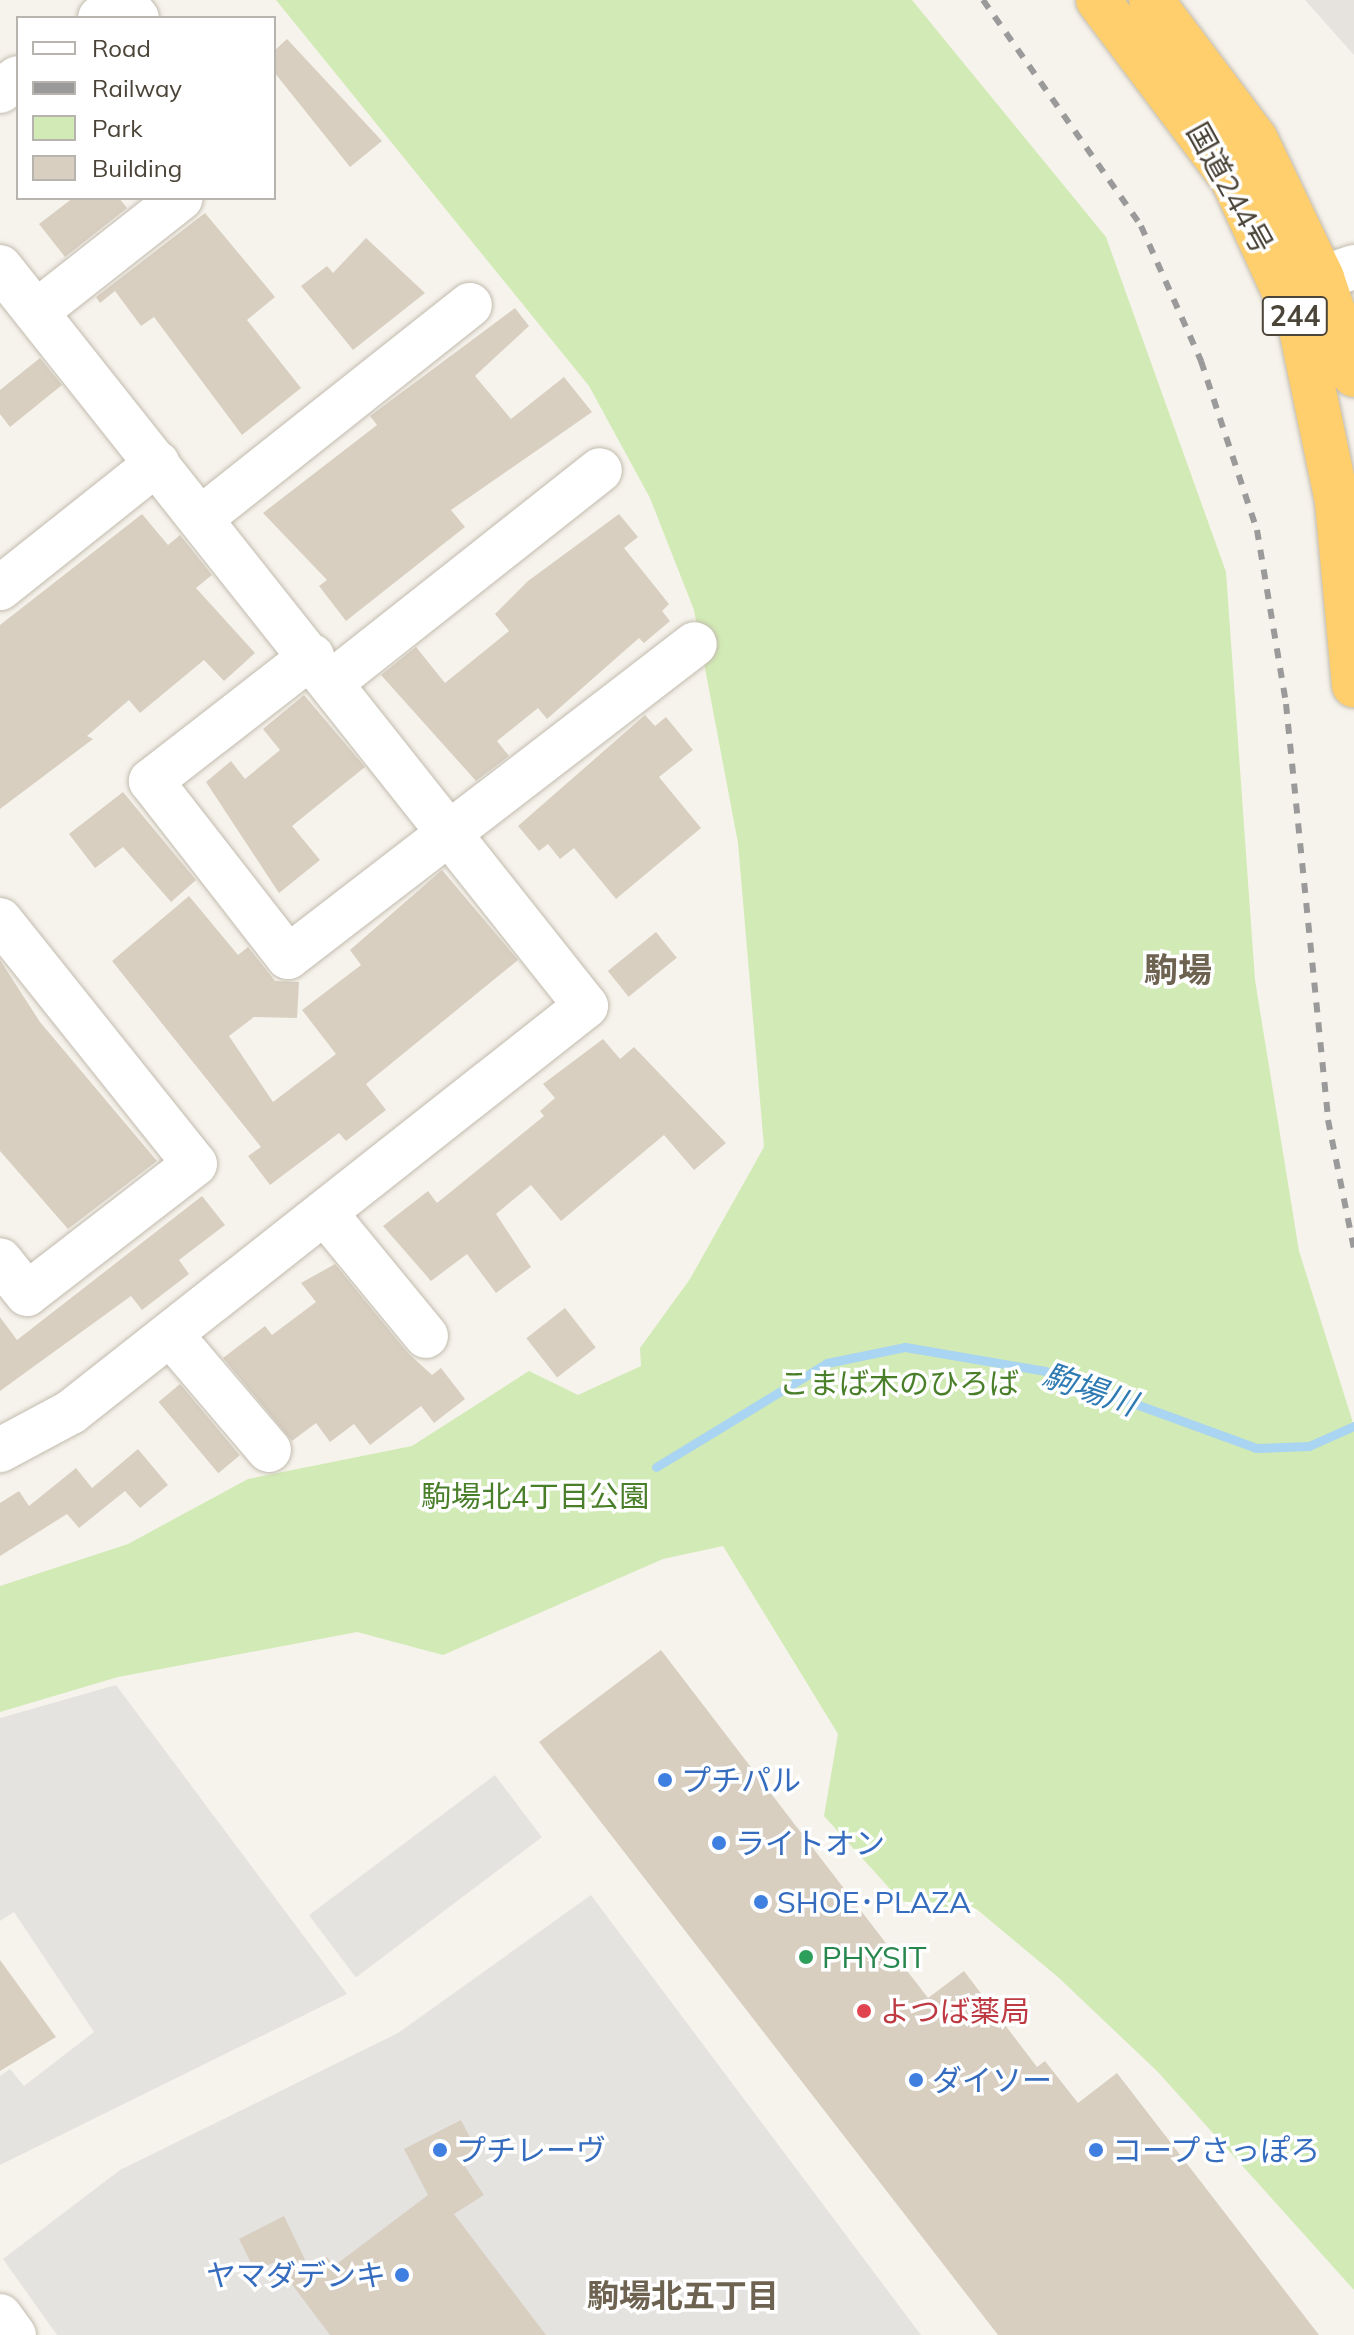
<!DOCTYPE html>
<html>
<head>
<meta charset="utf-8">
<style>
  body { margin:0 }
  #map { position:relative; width:1354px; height:2335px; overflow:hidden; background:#f6f3ec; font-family:Mulish,"Noto Sans JP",sans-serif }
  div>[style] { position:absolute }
  .industrial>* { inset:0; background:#e6e2dd }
  .green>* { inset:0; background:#d2eab5 }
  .parking>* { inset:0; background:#e5e3e0; transform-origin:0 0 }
  .stream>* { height:9px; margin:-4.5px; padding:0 4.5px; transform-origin:4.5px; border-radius:4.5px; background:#a9d4f2 }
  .building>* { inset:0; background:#d8cfc1; transform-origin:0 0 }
  .roads { filter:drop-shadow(0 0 2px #c2bbae) drop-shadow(0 0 2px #c2bbae) }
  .minor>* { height:44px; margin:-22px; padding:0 22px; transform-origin:22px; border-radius:22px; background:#fff }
  .highway>* { height:44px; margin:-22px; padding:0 22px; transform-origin:22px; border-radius:22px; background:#ffcf6e }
  .rail>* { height:6px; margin-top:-3px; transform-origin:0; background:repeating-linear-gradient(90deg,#9a9a9a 0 10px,transparent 0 20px) }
  .dots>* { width:22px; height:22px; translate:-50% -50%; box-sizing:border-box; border:4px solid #fff; border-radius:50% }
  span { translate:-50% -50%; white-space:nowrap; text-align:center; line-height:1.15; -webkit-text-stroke:7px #fff; paint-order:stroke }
  .shield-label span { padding:2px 6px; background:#fff; border:2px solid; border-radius:6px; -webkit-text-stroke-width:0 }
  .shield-label { font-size:28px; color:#4b4439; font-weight:700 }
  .street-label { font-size:30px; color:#4b4439 }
  .park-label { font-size:30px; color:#4a7f2a }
  .shop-label { font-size:30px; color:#366cbe }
  .left { translate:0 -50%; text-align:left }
  .right { translate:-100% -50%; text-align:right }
  .leisure-label { font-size:30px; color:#27864d }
  .health-label { font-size:30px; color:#be3a42 }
  .water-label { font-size:32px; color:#2e7ab2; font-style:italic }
  .neighbourhood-label { font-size:32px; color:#6e6250; font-weight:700 }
  .quarter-label { font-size:34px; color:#6e6250; font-weight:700 }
  .legend { position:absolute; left:16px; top:16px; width:260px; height:184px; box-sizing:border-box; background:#fff; border:2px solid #b7b4b0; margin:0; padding:10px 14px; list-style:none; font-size:24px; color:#4b4439 }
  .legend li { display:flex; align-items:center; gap:16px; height:40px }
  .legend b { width:40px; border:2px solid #b7b4b0 }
</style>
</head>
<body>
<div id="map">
  <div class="industrial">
    <div style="clip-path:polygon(1305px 0,1354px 0,1354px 55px)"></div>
  </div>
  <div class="green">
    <div style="clip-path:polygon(276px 0,912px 0,1106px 237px,1226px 572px,1255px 980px,1299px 1251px,1354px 1426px,1354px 2290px,1158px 2072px,1059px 1978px,980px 1912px,901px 1901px,824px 1816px,838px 1734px,723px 1546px,663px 1559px,443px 1655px,357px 1632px,118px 1677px,0 1712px,0 1586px,128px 1544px,248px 1479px,412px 1446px,529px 1371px,578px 1395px,641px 1366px,640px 1348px,690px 1279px,764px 1147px,738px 843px,694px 610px,650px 498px,589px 386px)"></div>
  </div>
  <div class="parking">
    <div style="clip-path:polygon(116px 1685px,347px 1994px,0 2165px,0 2076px,10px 2069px,24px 2086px,94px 2032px,14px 1912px,0 1921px,0 1718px)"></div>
    <div style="left:495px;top:1775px;width:78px;height:233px;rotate:53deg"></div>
    <div style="clip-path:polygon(591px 1895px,921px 2335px,57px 2335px,3px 2259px,120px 2170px,398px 2033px)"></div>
  </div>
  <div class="stream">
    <div style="left:656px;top:1467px;width:200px;rotate:-31.3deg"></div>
    <div style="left:827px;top:1363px;width:80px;rotate:-11.6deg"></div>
    <div style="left:905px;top:1347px;width:142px;rotate:9.7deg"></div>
    <div style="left:1045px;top:1371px;width:225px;rotate:20deg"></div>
    <div style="left:1256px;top:1448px;width:53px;rotate:-2.2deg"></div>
    <div style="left:1309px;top:1446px;width:49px;rotate:-24deg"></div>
  </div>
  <div class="building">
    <div style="clip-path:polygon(287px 39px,382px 141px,350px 167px,274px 72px,274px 51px)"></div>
    <div style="clip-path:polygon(73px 198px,119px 198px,127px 208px,65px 257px,39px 224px)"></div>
    <div style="clip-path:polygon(205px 213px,275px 297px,247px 320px,301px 388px,242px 435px,154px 317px,141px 326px,115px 291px,100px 303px,96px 297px)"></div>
    <div style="clip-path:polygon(366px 238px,425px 293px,353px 350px,301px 286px,327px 266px,333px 273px)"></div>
    <div style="clip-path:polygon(515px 308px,529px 326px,475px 376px,511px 419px,564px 377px,592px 412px,451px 510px,465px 527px,346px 621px,319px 586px,327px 580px,263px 513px,377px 425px,370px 416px)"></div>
    <div style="clip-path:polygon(40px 358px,62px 385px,10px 427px,0 414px,0 390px)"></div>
    <div style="clip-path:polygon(142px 514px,168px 545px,180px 535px,212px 575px,196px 588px,255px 653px,224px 681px,204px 660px,140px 713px,129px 700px,87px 736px,93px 739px,0 809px,0 625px)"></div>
    <div style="clip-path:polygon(619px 514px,638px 537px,624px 548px,669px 604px,662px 611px,670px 621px,644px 643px,639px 638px,547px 719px,538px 708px,497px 741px,509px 756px,476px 781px,381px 675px,416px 647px,445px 683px,509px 631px,495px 614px,528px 581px)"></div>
    <div style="clip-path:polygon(304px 695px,365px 767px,292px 826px,320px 860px,279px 893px,206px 782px,231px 761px,245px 779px,280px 750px,263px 729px)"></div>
    <div style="clip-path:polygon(645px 715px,655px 726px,666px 717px,693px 750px,659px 777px,701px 828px,616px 899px,574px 848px,560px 859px,548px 844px,539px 851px,518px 826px)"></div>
    <div style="clip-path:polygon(123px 792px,196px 880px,171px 902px,123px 847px,95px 868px,69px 834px)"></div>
    <div style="clip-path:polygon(442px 870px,518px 960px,366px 1084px,386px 1110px,346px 1141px,339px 1133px,270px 1185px,248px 1156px,261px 1147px,112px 961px,189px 896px,238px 955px,248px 947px,275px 981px,299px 982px,297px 1018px,254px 1017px,229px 1036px,273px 1102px,336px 1054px,302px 1010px,361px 965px,350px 950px)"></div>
    <div style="left:656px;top:932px;width:33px;height:62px;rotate:51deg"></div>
    <div style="clip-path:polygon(0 960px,40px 1022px,157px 1161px,68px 1229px,0 1151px)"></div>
    <div style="clip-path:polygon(603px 1039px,620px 1059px,634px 1047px,726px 1143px,694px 1170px,664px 1135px,561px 1221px,531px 1185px,496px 1214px,531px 1267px,496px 1293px,467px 1254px,431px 1281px,383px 1226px,428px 1191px,437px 1203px,544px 1116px,540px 1111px,555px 1098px,543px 1084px)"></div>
    <div style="clip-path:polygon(202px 1196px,225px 1225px,179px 1260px,189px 1274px,142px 1310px,131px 1296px,0 1391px,0 1317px,17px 1340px)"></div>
    <div style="clip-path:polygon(335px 1264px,407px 1352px,432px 1375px,441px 1368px,465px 1399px,434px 1423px,421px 1406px,370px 1445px,354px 1424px,330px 1442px,316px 1423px,292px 1441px,223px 1358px,265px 1326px,272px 1335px,316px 1302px,301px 1283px)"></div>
    <div style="left:565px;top:1308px;width:50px;height:49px;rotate:52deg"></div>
    <div style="left:180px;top:1384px;width:93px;height:28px;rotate:50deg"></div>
    <div style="clip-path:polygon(138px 1449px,168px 1485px,140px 1508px,125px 1491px,79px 1528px,67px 1514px,0 1556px,0 1503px,19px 1491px,29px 1506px,76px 1468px,92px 1488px)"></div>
    <div style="clip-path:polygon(661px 1650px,928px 1998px,964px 1971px,1037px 2067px,1045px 2061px,1078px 2103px,1117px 2073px,1319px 2335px,998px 2335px,539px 1742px)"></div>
    <div style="clip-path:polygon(0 1960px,56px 2037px,0 2071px)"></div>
    <div style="clip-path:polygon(461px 2120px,477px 2151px,460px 2159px,484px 2195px,454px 2214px,546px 2335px,330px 2335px,275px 2262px,255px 2271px,239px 2239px,284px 2216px,310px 2270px,327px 2257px,334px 2266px,428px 2195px,404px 2149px)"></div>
  </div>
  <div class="roads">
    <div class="minor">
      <div style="left:100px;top:18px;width:29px;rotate:-36deg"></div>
      <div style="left:123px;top:1px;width:22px;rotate:51deg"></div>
      <div style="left:0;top:91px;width:22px;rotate:-36deg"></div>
      <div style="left:0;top:267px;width:943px;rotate:51.59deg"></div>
      <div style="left:586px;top:1006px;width:656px;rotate:141.75deg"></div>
      <div style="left:71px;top:1412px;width:81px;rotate:151.8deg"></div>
      <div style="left:1322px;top:278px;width:34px;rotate:-19deg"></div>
      <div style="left:36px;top:312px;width:184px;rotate:-38.2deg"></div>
      <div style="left:201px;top:518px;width:343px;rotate:-38.4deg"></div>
      <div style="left:0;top:588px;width:201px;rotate:-38.5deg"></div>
      <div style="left:312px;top:656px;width:204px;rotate:142.2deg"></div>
      <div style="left:151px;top:781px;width:223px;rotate:52.1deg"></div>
      <div style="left:288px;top:957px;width:513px;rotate:-37.56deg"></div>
      <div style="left:333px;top:681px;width:340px;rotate:-38.3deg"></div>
      <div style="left:0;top:920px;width:312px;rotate:51.4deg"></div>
      <div style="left:195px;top:1164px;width:212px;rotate:142.3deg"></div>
      <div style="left:27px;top:1294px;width:43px;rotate:-128.5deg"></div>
      <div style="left:325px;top:1213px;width:159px;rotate:50.6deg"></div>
      <div style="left:171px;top:1335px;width:151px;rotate:49.6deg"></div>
      <div style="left:0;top:2316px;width:24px;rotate:54deg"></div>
    </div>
    <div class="highway">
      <div style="left:1098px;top:0;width:225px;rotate:53.1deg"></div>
      <div style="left:1233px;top:180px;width:164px;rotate:65.5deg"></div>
      <div style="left:1301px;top:329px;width:177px;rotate:78.2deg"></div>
      <div style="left:1337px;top:502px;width:184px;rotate:84.7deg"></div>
      <div style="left:1151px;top:0;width:175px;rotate:53.1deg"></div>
      <div style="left:1256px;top:140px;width:153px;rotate:64.4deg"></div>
      <div style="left:1322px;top:278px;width:102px;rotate:71.7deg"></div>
    </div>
  </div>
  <div class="rail">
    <div style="left:983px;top:0;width:276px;rotate:55deg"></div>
    <div style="left:1141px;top:226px;width:148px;rotate:66deg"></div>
    <div style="left:1201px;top:361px;width:178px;rotate:71.7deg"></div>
    <div style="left:1257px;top:530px;width:176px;rotate:80.5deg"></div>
    <div style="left:1286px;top:704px;width:418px;rotate:84.2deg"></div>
    <div style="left:1328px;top:1120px;width:132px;rotate:78.6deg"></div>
  </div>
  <div class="dots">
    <div style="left:665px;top:1780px;background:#3f7fe0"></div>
    <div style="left:719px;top:1843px;background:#3f7fe0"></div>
    <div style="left:761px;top:1902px;background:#3f7fe0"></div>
    <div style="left:806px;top:1957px;background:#2e9e5b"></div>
    <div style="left:864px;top:2011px;background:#e0444e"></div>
    <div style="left:916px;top:2080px;background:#3f7fe0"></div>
    <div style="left:440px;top:2150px;background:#3f7fe0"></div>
    <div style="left:1096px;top:2150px;background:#3f7fe0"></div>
    <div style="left:402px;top:2275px;background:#3f7fe0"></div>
  </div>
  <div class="shield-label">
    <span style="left:1295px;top:316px">244</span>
  </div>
  <div class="street-label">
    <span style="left:1230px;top:188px;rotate:61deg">国道244号</span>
  </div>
  <div class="park-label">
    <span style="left:899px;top:1383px">こまば木のひろば</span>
    <span style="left:535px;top:1496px">駒場北4丁目公園</span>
  </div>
  <div class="shop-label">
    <span class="left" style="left:681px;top:1780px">プチパル</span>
    <span class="left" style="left:735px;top:1843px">ライトオン</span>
    <span class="left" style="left:777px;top:1902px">SHOE･PLAZA</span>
    <span class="left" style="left:932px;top:2080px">ダイソー</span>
    <span class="left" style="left:456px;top:2150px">プチレーヴ</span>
    <span class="left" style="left:1112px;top:2150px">コープさっぽろ</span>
    <span class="right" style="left:386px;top:2275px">ヤマダデンキ</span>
  </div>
  <div class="leisure-label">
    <span class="left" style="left:822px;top:1957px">PHYSIT</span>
  </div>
  <div class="health-label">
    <span class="left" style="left:880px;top:2011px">よつば薬局</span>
  </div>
  <div class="water-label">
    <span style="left:1090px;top:1389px;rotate:19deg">駒場川</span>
  </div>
  <div class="neighbourhood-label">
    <span style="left:683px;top:2295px">駒場北五丁目</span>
  </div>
  <div class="quarter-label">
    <span style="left:1178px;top:970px">駒場</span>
  </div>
  <ul class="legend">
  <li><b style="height:10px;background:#fff"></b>Road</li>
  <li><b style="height:10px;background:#9a9a9a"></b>Railway</li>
  <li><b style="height:22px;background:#d2eab5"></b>Park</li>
  <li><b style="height:22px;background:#d8cfc1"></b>Building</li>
  </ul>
</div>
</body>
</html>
